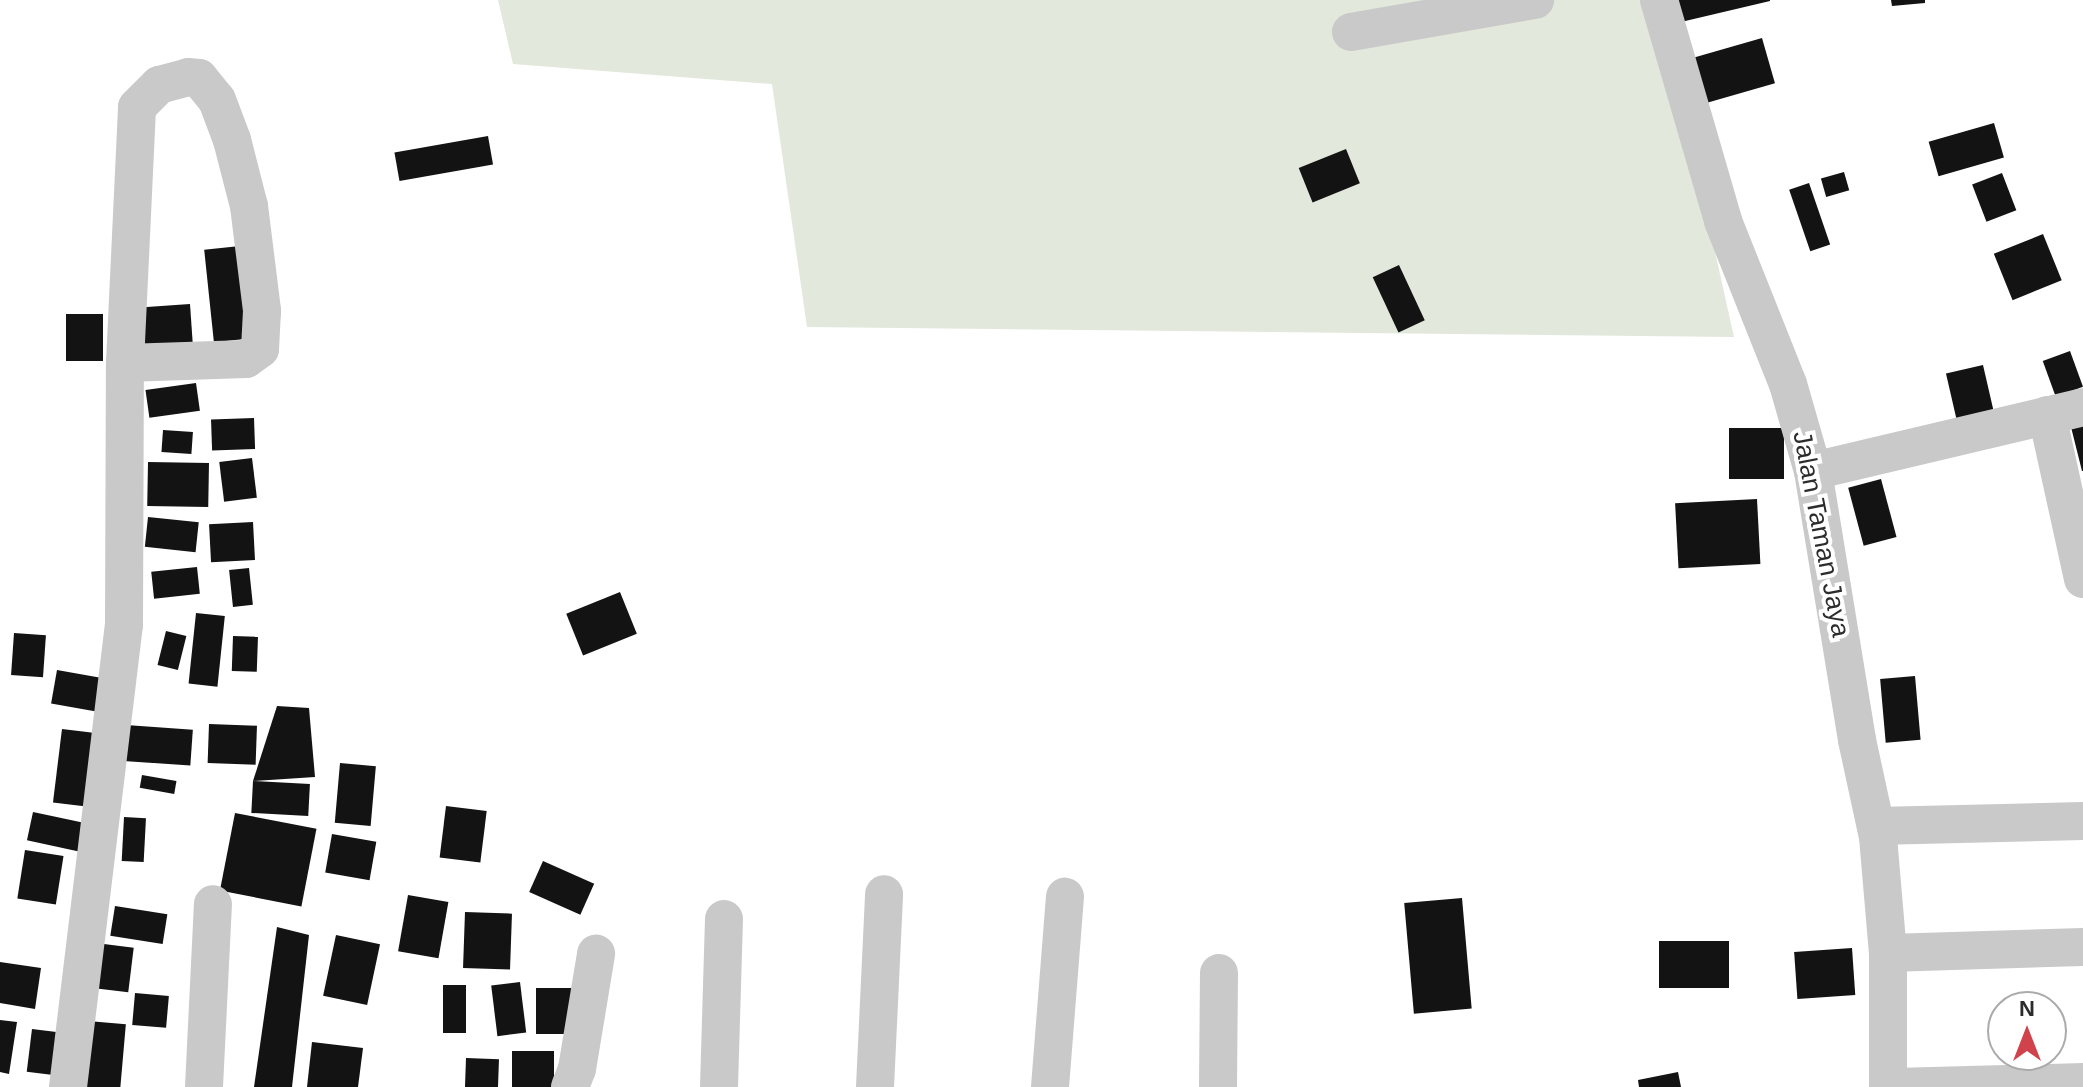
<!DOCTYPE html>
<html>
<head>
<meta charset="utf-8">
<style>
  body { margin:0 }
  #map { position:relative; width:2083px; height:1087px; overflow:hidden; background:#fff; font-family:Arial,sans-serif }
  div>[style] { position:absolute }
  .green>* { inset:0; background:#e2e8db }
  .building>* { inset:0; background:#131313; transform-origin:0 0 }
  .minor>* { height:38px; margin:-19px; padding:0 19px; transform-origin:19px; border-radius:19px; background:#c9c9c9 }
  span { translate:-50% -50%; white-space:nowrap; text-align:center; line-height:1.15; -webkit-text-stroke:8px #fff; paint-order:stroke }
  .street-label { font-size:26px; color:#2c2c2c }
  .north { position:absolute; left:1987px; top:991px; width:80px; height:80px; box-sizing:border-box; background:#fff; border:2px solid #ababab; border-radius:50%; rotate:0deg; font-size:22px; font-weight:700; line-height:32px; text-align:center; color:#2c2c2c }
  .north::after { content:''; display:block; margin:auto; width:28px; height:36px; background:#d0424c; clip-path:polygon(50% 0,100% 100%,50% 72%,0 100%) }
</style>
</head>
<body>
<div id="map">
  <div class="green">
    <div style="clip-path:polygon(498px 0,1659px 0,1734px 337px,807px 327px,772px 84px,513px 64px)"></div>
  </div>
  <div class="building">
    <div style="clip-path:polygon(1676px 0,1770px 0,1770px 1px,1681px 22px)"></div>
    <div style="clip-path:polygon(1891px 0,1925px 0,1925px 3px,1892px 6px)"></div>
    <div style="left:1762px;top:38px;width:47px;height:76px;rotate:74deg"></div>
    <div style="left:1994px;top:123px;width:36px;height:68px;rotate:74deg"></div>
    <div style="left:488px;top:136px;width:29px;height:95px;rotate:80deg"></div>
    <div style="left:1346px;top:149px;width:37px;height:51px;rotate:68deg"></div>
    <div style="left:1844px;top:172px;width:19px;height:24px;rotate:74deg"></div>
    <div style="left:2002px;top:173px;width:40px;height:32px;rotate:69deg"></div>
    <div style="left:1809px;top:183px;width:65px;height:21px;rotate:71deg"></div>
    <div style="left:2043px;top:234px;width:50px;height:53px;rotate:68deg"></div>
    <div style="left:240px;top:246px;width:93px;height:36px;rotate:84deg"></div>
    <div style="left:1399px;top:265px;width:61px;height:29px;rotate:65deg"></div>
    <div style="left:190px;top:304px;width:43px;height:54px;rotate:86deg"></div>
    <div style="left:66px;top:314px;width:37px;height:47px"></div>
    <div style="left:2070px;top:351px;width:38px;height:29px;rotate:70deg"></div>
    <div style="left:1983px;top:365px;width:50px;height:38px;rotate:77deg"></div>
    <div style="left:196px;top:383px;width:28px;height:51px;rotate:82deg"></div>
    <div style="left:254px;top:418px;width:31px;height:43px;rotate:88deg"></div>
    <div style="clip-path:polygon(2083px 424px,2083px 471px,2082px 471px,2071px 427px)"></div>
    <div style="left:1729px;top:428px;width:55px;height:51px"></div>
    <div style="left:163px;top:430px;width:30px;height:22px;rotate:4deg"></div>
    <div style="left:252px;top:458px;width:40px;height:33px;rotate:83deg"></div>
    <div style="left:148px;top:462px;width:61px;height:44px;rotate:1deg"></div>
    <div style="left:1881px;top:479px;width:60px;height:34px;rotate:75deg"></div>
    <div style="left:1757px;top:499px;width:65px;height:82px;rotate:87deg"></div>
    <div style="left:148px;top:517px;width:51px;height:30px;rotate:6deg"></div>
    <div style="left:253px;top:522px;width:38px;height:44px;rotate:87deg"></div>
    <div style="left:197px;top:567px;width:27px;height:46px;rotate:84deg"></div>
    <div style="left:249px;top:568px;width:37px;height:20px;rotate:84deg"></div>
    <div style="left:620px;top:592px;width:45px;height:58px;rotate:68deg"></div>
    <div style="left:196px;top:613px;width:29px;height:71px;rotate:6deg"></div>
    <div style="left:166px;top:631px;width:21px;height:35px;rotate:14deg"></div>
    <div style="left:14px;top:633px;width:32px;height:42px;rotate:4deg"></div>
    <div style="left:233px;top:636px;width:25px;height:35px;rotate:2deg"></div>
    <div style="left:57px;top:670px;width:50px;height:34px;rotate:10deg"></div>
    <div style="left:1915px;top:676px;width:64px;height:35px;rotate:85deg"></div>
    <div style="clip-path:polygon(277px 706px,309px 708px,315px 777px,253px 781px)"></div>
    <div style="left:209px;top:724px;width:48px;height:39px;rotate:2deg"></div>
    <div style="left:126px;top:725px;width:67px;height:36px;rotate:4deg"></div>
    <div style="left:62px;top:729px;width:46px;height:74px;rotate:7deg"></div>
    <div style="left:340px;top:763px;width:36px;height:60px;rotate:5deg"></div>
    <div style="left:142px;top:775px;width:35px;height:13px;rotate:10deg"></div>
    <div style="left:253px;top:781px;width:57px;height:32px;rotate:3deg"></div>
    <div style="left:446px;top:806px;width:41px;height:52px;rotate:7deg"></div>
    <div style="left:33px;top:812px;width:53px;height:29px;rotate:12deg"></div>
    <div style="left:235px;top:813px;width:83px;height:79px;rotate:11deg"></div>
    <div style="left:124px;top:817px;width:22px;height:44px;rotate:3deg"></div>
    <div style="left:332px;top:834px;width:45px;height:39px;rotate:10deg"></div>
    <div style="left:25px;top:850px;width:39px;height:49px;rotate:9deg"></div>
    <div style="left:543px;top:861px;width:56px;height:34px;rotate:24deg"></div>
    <div style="left:408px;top:895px;width:41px;height:57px;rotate:10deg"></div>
    <div style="left:1462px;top:898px;width:111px;height:58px;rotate:85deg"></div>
    <div style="left:115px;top:906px;width:53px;height:30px;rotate:9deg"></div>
    <div style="left:465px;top:912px;width:47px;height:56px;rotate:2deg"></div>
    <div style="clip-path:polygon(277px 927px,309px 935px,292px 1087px,254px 1087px)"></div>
    <div style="left:336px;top:935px;width:45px;height:62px;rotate:12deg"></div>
    <div style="left:1659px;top:941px;width:70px;height:47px"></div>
    <div style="left:96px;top:943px;width:38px;height:45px;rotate:7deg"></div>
    <div style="left:1852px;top:948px;width:47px;height:58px;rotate:86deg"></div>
    <div style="clip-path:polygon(0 962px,41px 968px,35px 1009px,0 1003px)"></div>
    <div style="left:520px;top:982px;width:51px;height:29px;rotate:83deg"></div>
    <div style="left:443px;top:985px;width:23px;height:48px"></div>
    <div style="left:536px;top:988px;width:43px;height:46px"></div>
    <div style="left:135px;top:993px;width:34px;height:32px;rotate:5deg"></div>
    <div style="clip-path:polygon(0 1020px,17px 1022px,9px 1074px,0 1072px)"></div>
    <div style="left:88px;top:1021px;width:38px;height:66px;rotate:5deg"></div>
    <div style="left:32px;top:1029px;width:39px;height:43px;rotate:7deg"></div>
    <div style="clip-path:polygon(312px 1042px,363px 1048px,358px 1087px,307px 1087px)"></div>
    <div style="left:512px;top:1051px;width:42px;height:36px"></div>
    <div style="left:466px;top:1058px;width:33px;height:29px;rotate:2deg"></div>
    <div style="clip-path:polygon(1678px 1072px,1681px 1087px,1639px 1087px,1638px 1080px)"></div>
  </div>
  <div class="minor">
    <div style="left:1659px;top:0;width:230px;rotate:73.8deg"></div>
    <div style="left:1723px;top:221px;width:175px;rotate:68.3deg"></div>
    <div style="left:1788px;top:384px;width:91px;rotate:74deg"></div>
    <div style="left:1813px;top:471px;width:273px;rotate:80.7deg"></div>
    <div style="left:1857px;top:740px;width:99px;rotate:77.8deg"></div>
    <div style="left:1878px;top:837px;width:116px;rotate:85.1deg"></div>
    <div style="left:1888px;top:953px;width:134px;rotate:90deg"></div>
    <div style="left:1351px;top:32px;width:187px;rotate:-9.9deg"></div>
    <div style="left:2047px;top:415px;width:168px;rotate:77.6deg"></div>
    <div style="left:1813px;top:471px;width:277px;rotate:-13.3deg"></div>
    <div style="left:1876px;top:826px;width:207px;rotate:-1.4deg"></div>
    <div style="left:1888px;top:953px;width:195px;rotate:-1.8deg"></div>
    <div style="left:68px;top:1087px;width:465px;rotate:-83.1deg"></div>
    <div style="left:124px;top:625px;width:262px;rotate:-89.8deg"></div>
    <div style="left:125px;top:363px;width:256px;rotate:-87.3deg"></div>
    <div style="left:137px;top:107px;width:31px;rotate:-45deg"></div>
    <div style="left:159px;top:85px;width:30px;rotate:-15deg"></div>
    <div style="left:188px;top:77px;width:11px;rotate:5deg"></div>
    <div style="left:199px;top:78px;width:28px;rotate:51deg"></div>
    <div style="left:217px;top:100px;width:43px;rotate:69.4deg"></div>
    <div style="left:232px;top:140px;width:68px;rotate:75.6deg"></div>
    <div style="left:249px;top:206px;width:106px;rotate:82.9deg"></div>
    <div style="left:262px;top:311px;width:38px;rotate:93deg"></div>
    <div style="left:260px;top:349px;width:17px;rotate:144deg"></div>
    <div style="left:246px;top:359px;width:121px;rotate:178.1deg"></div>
    <div style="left:204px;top:1087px;width:183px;rotate:-87.2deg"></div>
    <div style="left:570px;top:1087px;width:19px;rotate:-69deg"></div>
    <div style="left:577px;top:1069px;width:117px;rotate:-80.6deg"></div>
    <div style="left:719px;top:1087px;width:168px;rotate:-88.3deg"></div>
    <div style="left:875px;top:1087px;width:193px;rotate:-87.3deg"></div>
    <div style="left:1050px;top:1087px;width:191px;rotate:-85.5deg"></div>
    <div style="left:1218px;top:1087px;width:114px;rotate:-89.5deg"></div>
    <div style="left:1894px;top:1087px;width:189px;rotate:-1.5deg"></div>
  </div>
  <div class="street-label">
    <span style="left:1821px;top:534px;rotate:79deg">Jalan Taman Jaya</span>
  </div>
  <div class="north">N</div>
</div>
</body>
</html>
